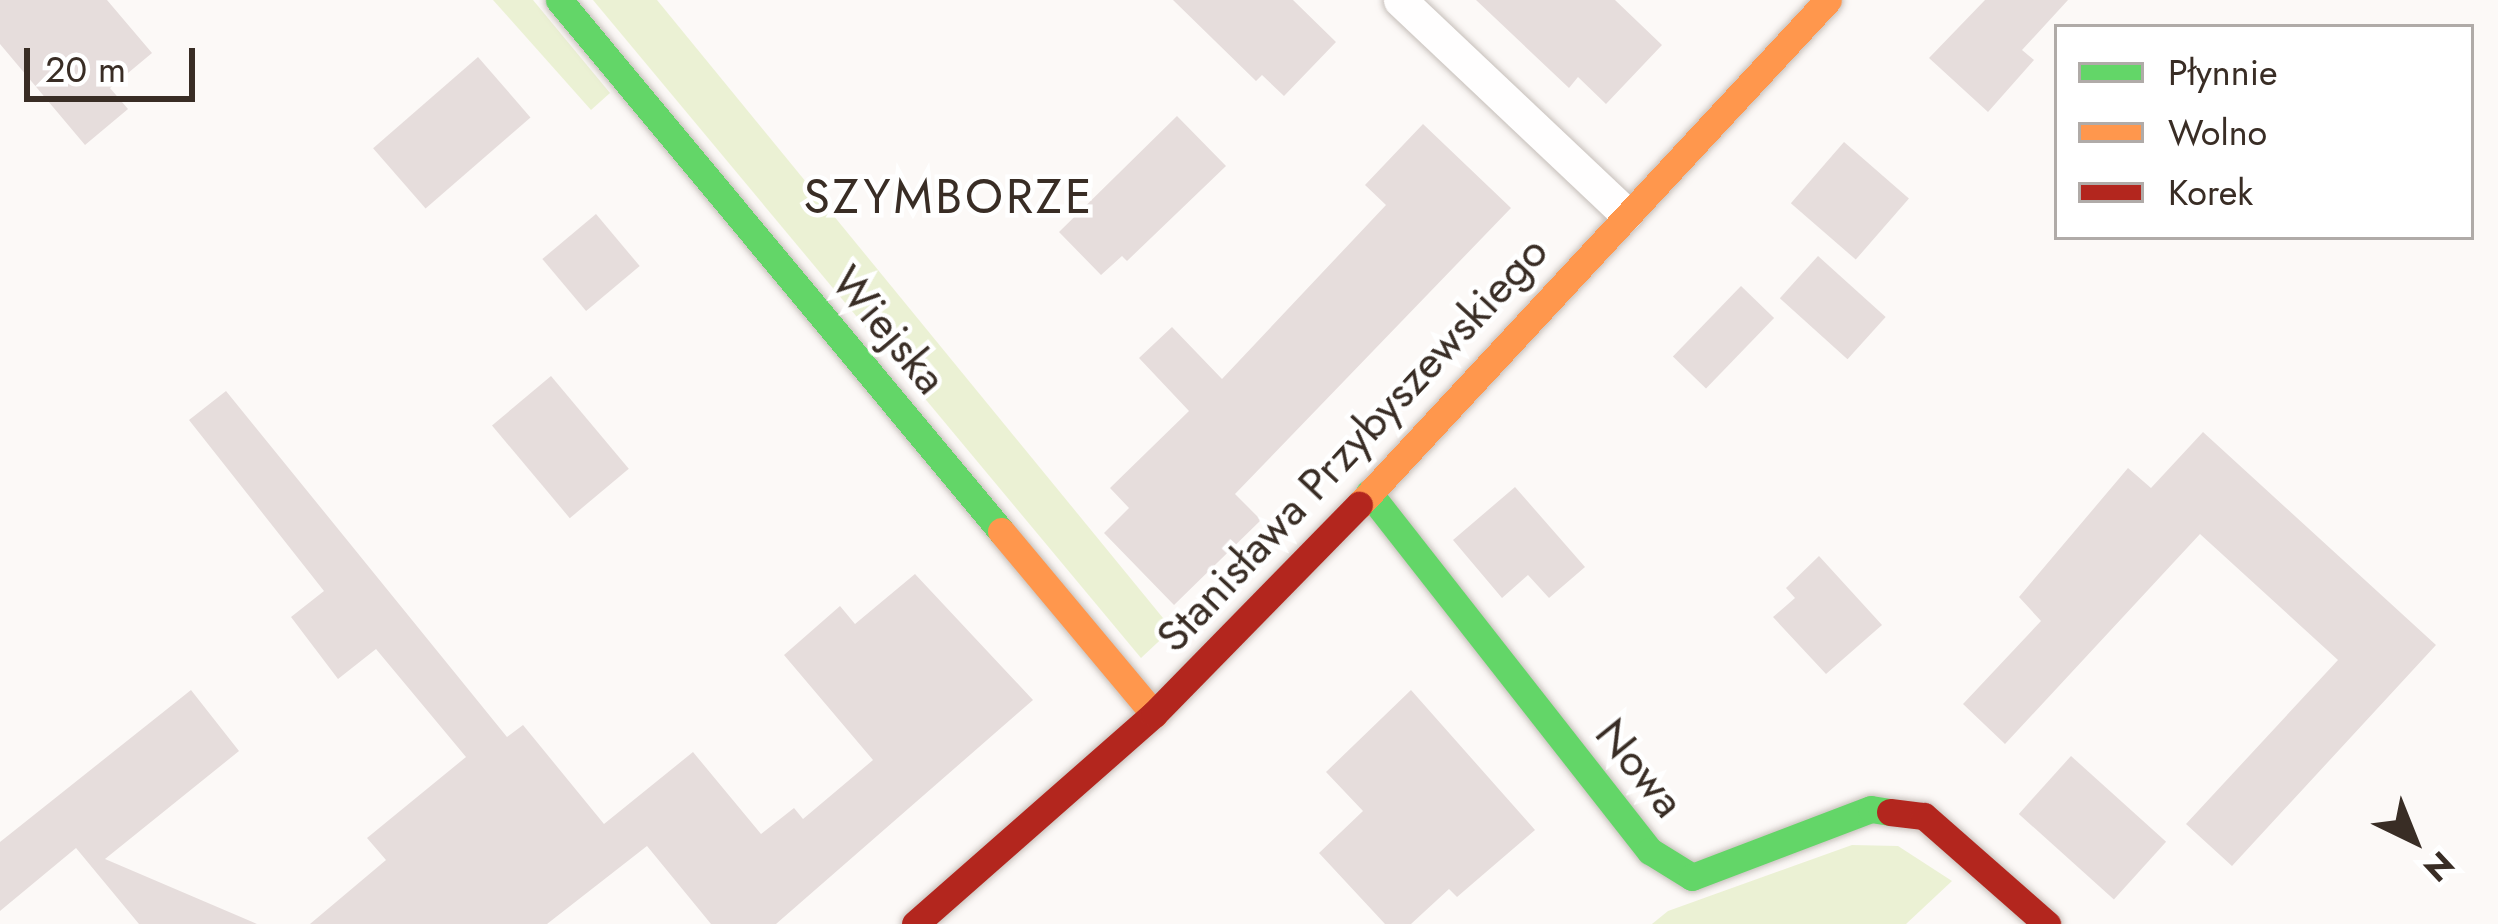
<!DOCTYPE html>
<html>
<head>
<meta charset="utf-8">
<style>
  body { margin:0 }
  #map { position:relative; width:2498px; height:924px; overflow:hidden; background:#fcf9f7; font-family:Jost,sans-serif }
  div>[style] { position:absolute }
  .green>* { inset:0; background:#ebf1d4 }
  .building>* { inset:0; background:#e6dddc; transform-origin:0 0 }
  .roads { filter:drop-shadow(0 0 3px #c6bfba) drop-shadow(0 0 3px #c6bfba) }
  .lane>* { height:33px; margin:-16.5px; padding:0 16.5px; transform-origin:16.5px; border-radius:16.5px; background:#fffefe }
  .fast>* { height:27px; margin:-13.5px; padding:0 13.5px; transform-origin:13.5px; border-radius:13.5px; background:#63d668 }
  .slow>* { height:27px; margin:-13.5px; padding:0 13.5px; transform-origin:13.5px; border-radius:13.5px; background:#ff974d }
  .jam>* { height:27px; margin:-13.5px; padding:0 13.5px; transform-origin:13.5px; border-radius:13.5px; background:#b3261e }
  span { translate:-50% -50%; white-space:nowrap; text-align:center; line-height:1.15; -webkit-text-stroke:9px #fff; paint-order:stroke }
  .street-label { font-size:45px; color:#392d25 }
  .neighbourhood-label { font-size:48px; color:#392d25; letter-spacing:3px }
  .legend { position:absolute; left:2054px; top:24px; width:420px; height:216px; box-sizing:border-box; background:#fff; border:3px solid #b0aba8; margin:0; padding:15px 21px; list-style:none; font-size:36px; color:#392d25 }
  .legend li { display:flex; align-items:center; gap:24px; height:60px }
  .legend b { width:60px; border:3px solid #b0aba8 }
  .north { position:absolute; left:2354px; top:780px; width:120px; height:120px; -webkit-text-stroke:9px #fff; paint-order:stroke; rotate:137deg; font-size:33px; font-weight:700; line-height:48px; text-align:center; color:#392d25 }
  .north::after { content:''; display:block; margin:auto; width:42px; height:54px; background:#392d25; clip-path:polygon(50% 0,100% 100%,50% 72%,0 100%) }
  .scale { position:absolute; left:24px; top:48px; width:171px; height:54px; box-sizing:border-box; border:6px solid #392d25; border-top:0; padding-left:15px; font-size:36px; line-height:42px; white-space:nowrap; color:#392d25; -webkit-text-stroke:9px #fff; paint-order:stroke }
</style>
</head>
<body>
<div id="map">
  <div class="green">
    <div style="clip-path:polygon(493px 0,533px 0,610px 93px,591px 110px)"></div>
    <div style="clip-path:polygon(593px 0,657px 0,1172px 629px,1141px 658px)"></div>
    <div style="clip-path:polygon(1852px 845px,1898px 846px,1952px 881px,1906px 924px,1652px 924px,1668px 911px)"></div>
  </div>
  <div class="building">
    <div style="clip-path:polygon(0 0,107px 0,152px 53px,110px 88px,128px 109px,85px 145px,0 44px)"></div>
    <div style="clip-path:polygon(1173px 0,1293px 0,1336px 42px,1284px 96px,1262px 75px,1256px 81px)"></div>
    <div style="clip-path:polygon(1476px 0,1615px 0,1662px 45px,1606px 104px,1578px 77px,1569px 88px)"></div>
    <div style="clip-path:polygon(1985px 0,2068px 0,2022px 50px,2034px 60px,1988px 112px,1929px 58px)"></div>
    <div style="left:478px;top:57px;width:80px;height:139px;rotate:49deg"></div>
    <div style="clip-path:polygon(1177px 116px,1226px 166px,1127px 261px,1122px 256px,1101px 275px,1059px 232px)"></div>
    <div style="clip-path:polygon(1423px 124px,1511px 208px,1235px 494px,1261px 520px,1174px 605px,1104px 533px,1129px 508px,1110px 488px,1189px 411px,1139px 358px,1172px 327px,1222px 379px,1386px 205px,1365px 185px)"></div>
    <div style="left:1844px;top:142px;width:86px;height:81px;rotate:41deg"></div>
    <div style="left:596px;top:214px;width:68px;height:70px;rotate:50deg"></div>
    <div style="left:1818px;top:256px;width:91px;height:57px;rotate:42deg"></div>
    <div style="left:1741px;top:286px;width:46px;height:98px;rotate:44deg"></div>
    <div style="left:551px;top:376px;width:121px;height:77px;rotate:50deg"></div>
    <div style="clip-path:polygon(226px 391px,507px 737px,523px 725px,604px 824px,693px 752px,761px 834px,794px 808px,803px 819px,873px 760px,784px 655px,840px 606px,855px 624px,915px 574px,1033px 700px,776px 924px,711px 924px,647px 846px,547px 924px,310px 924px,386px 860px,367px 838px,466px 757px,376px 649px,338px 679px,291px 617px,324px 591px,189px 420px)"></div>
    <div style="clip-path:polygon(2203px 432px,2436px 645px,2232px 866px,2186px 824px,2338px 660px,2200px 534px,2005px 744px,1963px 704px,2041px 621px,2019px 597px,2128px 468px,2151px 488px)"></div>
    <div style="clip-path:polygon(1515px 487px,1585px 567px,1549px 598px,1528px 575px,1502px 598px,1453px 540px)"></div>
    <div style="clip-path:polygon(1819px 556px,1882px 625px,1826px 674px,1773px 617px,1795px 598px,1786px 588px)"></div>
    <div style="clip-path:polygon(191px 690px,239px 751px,105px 859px,257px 924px,139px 924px,76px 848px,0 911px,0 842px)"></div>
    <div style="clip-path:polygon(1411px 690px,1535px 830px,1457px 897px,1449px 889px,1411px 924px,1385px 924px,1319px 853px,1363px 811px,1326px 772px)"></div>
    <div style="left:2071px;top:756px;width:128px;height:78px;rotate:42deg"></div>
  </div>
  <div class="roads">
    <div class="lane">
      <div style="left:1400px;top:0;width:311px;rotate:43.4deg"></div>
    </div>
    <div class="fast">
      <div style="left:559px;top:0;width:691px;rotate:50.23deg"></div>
      <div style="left:1369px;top:493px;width:455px;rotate:51.9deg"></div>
      <div style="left:1650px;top:851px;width:49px;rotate:31.8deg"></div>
      <div style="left:1692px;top:877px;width:191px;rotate:-20.8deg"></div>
      <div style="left:1871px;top:809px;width:19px;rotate:9deg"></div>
    </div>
    <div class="slow">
      <div style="left:1359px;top:505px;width:689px;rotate:-47.12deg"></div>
      <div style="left:1001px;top:531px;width:239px;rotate:50.1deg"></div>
    </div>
    <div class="jam">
      <div style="left:1890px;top:812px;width:34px;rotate:7deg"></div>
      <div style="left:1924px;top:816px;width:164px;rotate:41.3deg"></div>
      <div style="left:915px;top:924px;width:318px;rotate:-41.3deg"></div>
      <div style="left:1154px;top:714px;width:293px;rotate:-45.6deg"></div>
    </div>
  </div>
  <div class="street-label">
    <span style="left:889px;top:330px;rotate:50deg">Wiejska</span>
    <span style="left:1352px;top:444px;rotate:-47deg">Stanisława Przybyszewskiego</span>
    <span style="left:1640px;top:768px;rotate:51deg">Nowa</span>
  </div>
  <div class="neighbourhood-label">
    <span style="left:949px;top:197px">SZYMBORZE</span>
  </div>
  <ul class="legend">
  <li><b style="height:15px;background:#63d668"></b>Płynnie</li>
  <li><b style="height:15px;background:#ff974d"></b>Wolno</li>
  <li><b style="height:15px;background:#b3261e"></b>Korek</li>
  </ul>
  <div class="north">N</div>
  <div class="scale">20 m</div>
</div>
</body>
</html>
